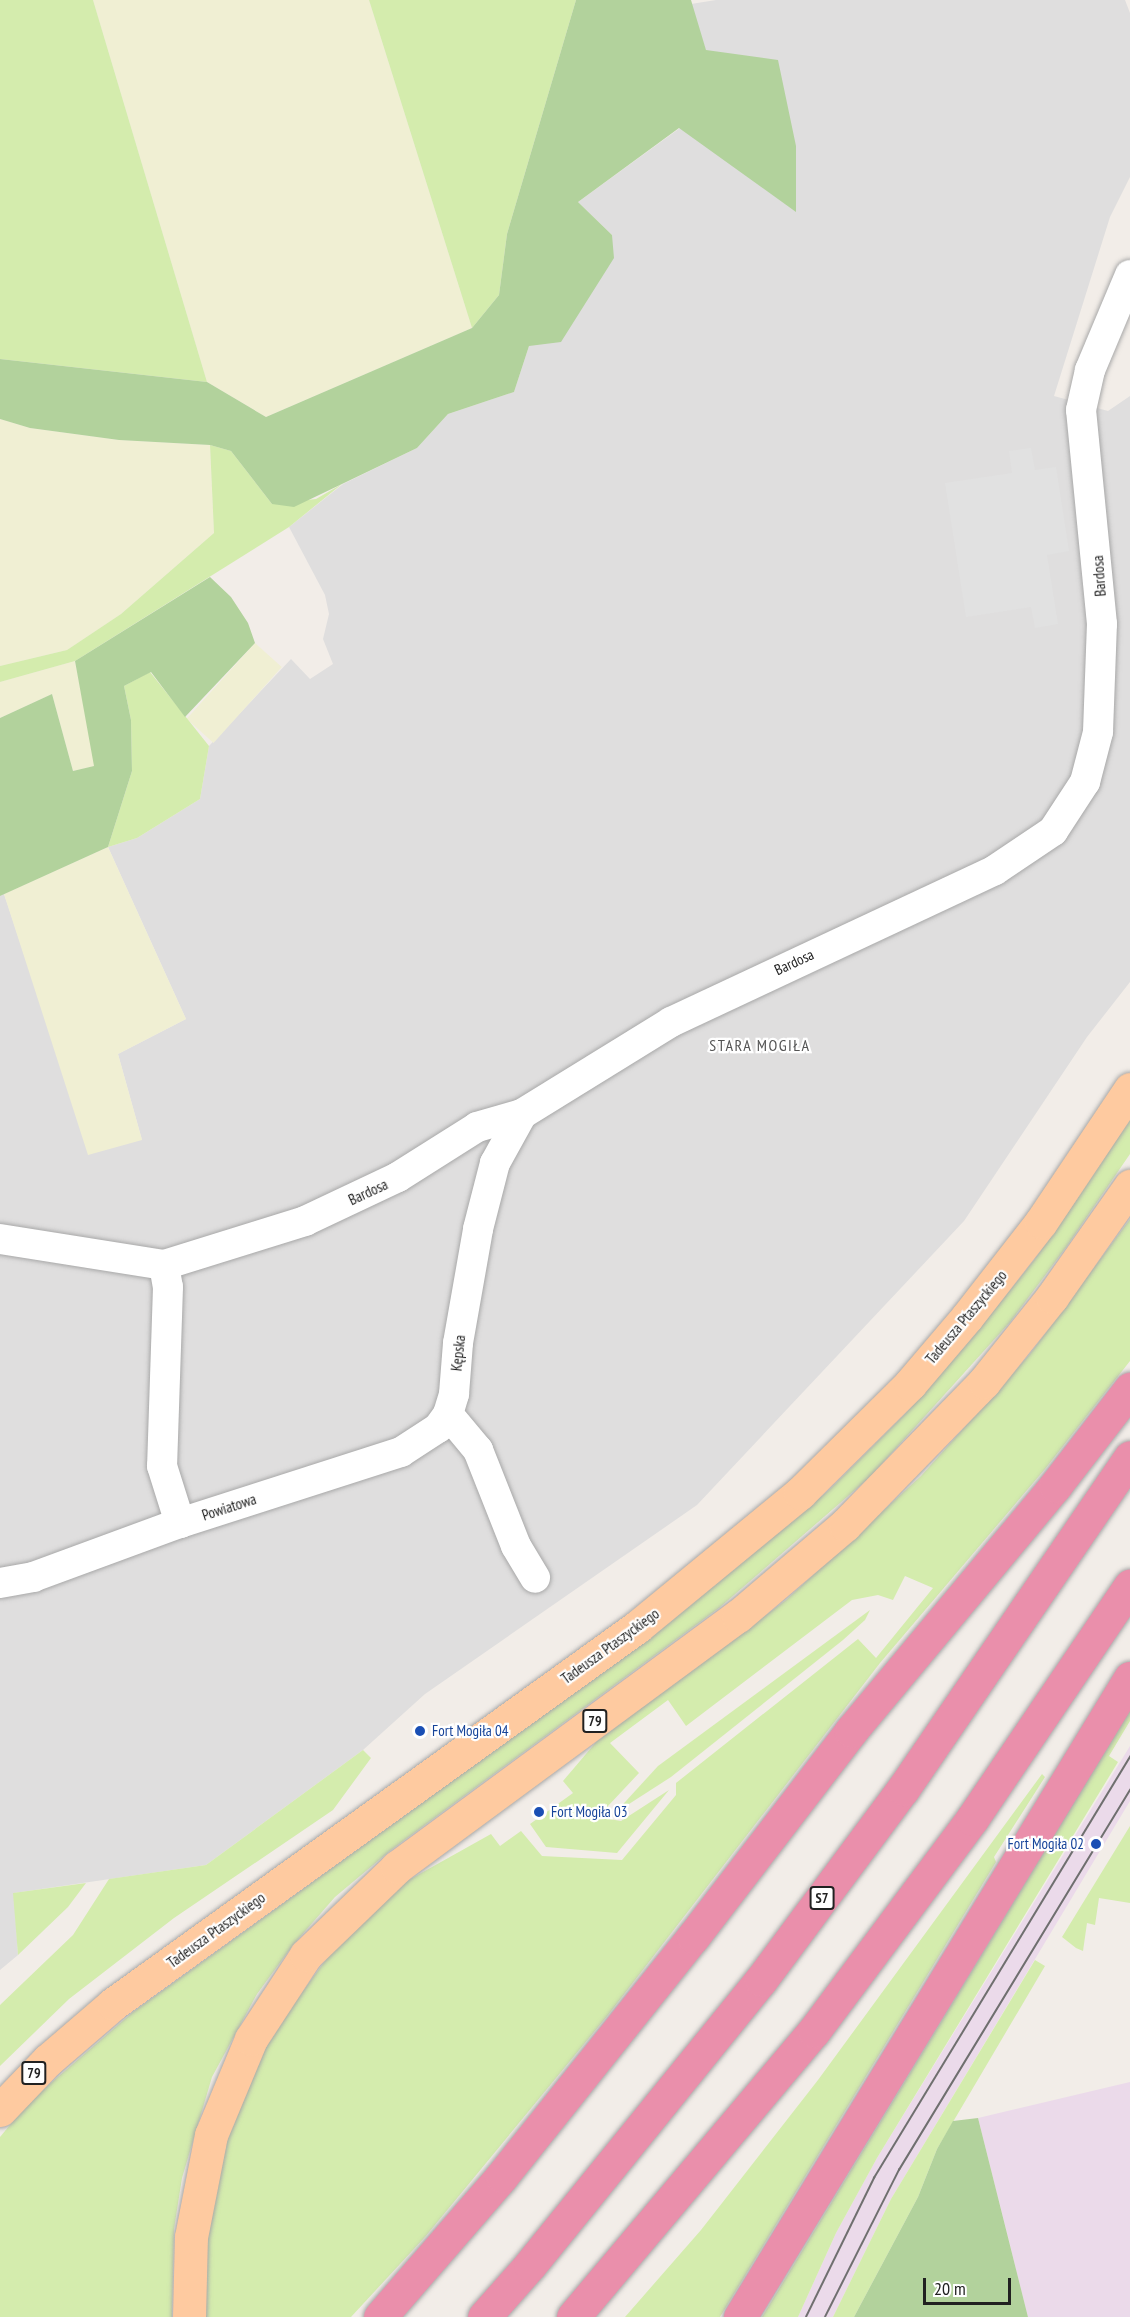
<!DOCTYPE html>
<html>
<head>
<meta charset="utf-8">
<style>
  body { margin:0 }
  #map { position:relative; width:1130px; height:2317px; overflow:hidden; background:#f2ede8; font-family:"PT Sans Narrow",sans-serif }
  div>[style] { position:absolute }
  .residential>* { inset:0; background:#dfdede }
  .industrial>* { inset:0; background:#ebdaea }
  .farmland>* { inset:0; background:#f0efd3; transform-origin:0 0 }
  .grass>* { inset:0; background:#d4ecad }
  .forest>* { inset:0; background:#b2d29c }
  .parking>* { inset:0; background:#e1e1e1 }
  .roads { filter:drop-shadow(0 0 2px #a8a8a8) drop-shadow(0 0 2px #a8a8a8) }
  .minor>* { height:30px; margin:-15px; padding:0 15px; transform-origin:15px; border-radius:15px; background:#fff }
  .primary>* { height:33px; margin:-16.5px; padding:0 16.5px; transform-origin:16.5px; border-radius:16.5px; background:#fecaa0 }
  .motorway>* { height:33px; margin:-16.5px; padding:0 16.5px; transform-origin:16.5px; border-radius:16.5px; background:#ea8fab }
  .tram>* { height:1.5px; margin:-0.75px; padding:0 0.75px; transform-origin:0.75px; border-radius:0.75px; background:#6f6f6f }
  .dots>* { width:16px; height:16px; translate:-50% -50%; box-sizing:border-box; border:3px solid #fff; border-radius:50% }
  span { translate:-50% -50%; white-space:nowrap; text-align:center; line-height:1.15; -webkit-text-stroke:4.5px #fff; paint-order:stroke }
  .shield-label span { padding:2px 4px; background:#fff; border:2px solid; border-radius:4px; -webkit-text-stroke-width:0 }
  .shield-label { font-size:14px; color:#212121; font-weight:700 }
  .street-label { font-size:15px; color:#212121 }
  .transit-label { font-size:15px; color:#164399 }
  .left { translate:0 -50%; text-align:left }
  .right { translate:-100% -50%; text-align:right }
  .neighbourhood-label { font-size:16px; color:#545454; letter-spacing:1.5px }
  .scale { position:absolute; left:923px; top:2278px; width:88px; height:27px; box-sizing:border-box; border:3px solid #212121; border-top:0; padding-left:8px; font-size:18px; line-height:21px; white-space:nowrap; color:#212121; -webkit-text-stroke:4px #fff; paint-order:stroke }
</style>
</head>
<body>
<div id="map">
  <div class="residential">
    <div style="clip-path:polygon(716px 0,1125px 0,1130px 13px,1130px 177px,1110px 217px,1054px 396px,1108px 411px,1130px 396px,1130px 982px,1087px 1037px,964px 1221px,697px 1505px,425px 1694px,363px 1750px,206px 1865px,14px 1893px,18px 1955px,0 1970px,0 896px,4px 894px,66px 1080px,142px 1140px,118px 1054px,186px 1019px,108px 847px,137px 838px,200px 799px,209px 746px,291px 659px,310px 679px,333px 664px,323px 639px,329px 614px,325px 595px,289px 527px,343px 484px,417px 448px,448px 414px,514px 392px,529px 346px,612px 235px,578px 202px,680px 128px,796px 211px,706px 51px,691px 4px)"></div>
  </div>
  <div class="industrial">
    <div style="clip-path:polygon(1130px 1746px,1130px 1801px,891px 2199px,833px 2317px,798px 2317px,836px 2233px,877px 2158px)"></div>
    <div style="clip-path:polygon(1130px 2082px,1130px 2317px,1028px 2317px,978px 2118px)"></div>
  </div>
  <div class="farmland">
    <div style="clip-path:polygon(93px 0,369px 0,472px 328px,266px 417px,207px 382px)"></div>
    <div style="clip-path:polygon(0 419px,30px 428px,119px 440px,210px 445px,214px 533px,121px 614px,67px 650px,0 666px)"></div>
    <div style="left:255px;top:643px;width:36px;height:102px;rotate:42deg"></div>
    <div style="clip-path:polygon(75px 661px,95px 766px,73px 771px,52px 694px,0 718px,0 682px)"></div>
    <div style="clip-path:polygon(108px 847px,186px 1019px,118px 1054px,142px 1140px,88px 1155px,4px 894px)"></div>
  </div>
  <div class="grass">
    <div style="clip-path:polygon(0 0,93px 0,207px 382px,0 359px)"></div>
    <div style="clip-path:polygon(369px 0,576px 0,507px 234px,499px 295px,472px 328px)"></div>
    <div style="clip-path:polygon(210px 445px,231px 451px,272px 504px,316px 499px,342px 484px,289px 527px,75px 661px,0 682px,0 666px,67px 650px,121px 614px,214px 533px)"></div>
    <div style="clip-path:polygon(150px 672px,209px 746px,200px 799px,137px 838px,108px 847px,132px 771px,131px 720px,124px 686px)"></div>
    <div style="clip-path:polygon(1130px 1120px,1130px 1154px,1067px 1246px,1011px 1321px,870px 1477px,719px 1608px,391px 1850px,335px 1897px,293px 1945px,257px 1994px,212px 2077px,182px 2178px,174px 2229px,172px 2317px,0 2317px,0 2137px,29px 2102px,133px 2012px,651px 1637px,828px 1491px,905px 1414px,970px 1340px,1035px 1259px)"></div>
    <div style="clip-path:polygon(1130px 1219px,1130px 1361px,1045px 1469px,880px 1663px,608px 2015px,425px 2237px,351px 2317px,206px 2317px,206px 2247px,224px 2143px,247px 2083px,273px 2032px,336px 1946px,398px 1886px,491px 1834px,500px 1846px,521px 1831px,542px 1856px,622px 1860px,676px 1795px,676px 1783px,858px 1639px,876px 1658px,933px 1588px,905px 1576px,893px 1600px,878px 1595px,852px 1600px,686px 1726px,668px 1700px,610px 1743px,639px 1773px,608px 1806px,609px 1819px,621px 1821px,669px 1790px,617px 1853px,546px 1847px,530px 1824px,573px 1793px,563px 1781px,597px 1741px,786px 1600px,921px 1476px,1030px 1354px)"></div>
    <div style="clip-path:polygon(870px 1610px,865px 1620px,843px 1640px,671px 1777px,615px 1813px,658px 1766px)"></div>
    <div style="clip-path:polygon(1130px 1710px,1130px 1721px,1109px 1756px,1118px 1762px,877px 2158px,836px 2233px,798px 2317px,762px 2317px)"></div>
    <div style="clip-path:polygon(363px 1750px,371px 1758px,333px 1810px,174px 1918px,69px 1999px,0 2066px,0 2005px,73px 1935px,109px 1879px,206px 1865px)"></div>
    <div style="clip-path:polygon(1042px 1774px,1045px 1777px,994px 1857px,996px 1862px,720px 2317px,625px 2317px,701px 2230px,818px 2080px)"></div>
    <div style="clip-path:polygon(1130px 1826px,1130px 1903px,1099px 1898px,1095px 1925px,1087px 1923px,1083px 1951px,1076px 1948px,1062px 1937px)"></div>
    <div style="clip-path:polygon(86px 1883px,68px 1907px,18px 1955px,13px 1893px)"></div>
    <div style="clip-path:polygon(1035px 1960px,1045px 1966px,937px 2149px,918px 2197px,854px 2317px,833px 2317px,891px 2199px)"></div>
  </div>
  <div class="forest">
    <div style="clip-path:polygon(576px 0,691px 0,706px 50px,778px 60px,796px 146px,796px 212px,679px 128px,578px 202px,612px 235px,614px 258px,561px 342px,529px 346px,514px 392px,448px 414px,417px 448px,294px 507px,272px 504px,231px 451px,210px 445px,119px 440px,30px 428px,0 419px,0 359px,207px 382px,266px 417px,472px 328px,499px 295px,507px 234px)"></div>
    <div style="clip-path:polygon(210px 577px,231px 597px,248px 623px,255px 643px,185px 717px,151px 672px,124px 686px,131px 720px,132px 771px,108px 847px,0 896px,0 718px,52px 694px,73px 771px,94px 766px,75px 661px)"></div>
    <div style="clip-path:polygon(978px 2118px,1028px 2317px,854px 2317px,918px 2197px,937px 2149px,953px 2121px)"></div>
  </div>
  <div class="parking">
    <div style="clip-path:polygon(1031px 448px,1035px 470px,1056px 467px,1069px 551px,1047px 555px,1058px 624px,1035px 628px,1031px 607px,966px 617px,945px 483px,1012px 473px,1009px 451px)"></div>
  </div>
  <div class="roads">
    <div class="minor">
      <div style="left:0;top:1239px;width:166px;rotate:9deg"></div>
      <div style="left:164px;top:1265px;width:148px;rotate:-17.3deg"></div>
      <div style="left:305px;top:1221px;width:103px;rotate:-25.3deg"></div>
      <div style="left:398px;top:1177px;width:93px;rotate:-32.3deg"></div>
      <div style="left:477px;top:1127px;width:47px;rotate:-16.1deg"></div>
      <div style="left:522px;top:1114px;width:175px;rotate:-31.7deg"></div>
      <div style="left:671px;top:1022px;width:358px;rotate:-25.1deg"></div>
      <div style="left:995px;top:870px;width:70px;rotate:-33.9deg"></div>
      <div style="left:1053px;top:831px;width:59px;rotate:-56.9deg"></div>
      <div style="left:1085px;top:782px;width:52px;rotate:-75.4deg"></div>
      <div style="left:1098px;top:732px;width:108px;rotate:-87.9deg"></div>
      <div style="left:1102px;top:624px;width:215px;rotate:-95.6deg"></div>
      <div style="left:1081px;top:410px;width:41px;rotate:-77.3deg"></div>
      <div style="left:1090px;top:370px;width:103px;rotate:-67.2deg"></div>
      <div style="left:164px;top:1265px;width:22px;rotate:80deg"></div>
      <div style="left:168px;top:1287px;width:179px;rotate:91.9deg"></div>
      <div style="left:162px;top:1466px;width:60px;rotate:72.5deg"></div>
      <div style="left:448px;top:1414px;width:47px;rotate:50.2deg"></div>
      <div style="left:478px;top:1450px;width:103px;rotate:68.4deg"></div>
      <div style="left:516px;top:1546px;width:37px;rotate:59deg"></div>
      <div style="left:0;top:1583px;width:34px;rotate:-10deg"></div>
      <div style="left:33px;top:1577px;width:157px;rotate:-20.2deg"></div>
      <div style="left:180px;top:1523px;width:232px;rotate:-17.8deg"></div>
      <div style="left:401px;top:1452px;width:44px;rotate:-33deg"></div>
      <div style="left:438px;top:1428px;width:17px;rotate:-54deg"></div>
      <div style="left:448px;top:1414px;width:21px;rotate:-73deg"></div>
      <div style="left:454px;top:1394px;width:51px;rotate:-85.5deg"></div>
      <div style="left:458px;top:1343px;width:116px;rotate:-80deg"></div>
      <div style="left:478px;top:1229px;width:68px;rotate:-75.6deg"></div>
      <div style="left:495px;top:1163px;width:56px;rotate:-61.1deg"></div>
    </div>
    <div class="primary">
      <div style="left:0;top:2110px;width:69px;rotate:-46.2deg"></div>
      <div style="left:48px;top:2060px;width:86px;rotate:-40.7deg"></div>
      <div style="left:113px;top:2004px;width:646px;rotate:-35.73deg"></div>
      <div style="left:637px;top:1627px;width:211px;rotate:-39.4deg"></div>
      <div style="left:800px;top:1493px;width:155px;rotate:-44.7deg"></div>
      <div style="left:910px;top:1384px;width:88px;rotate:-49.6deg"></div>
      <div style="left:967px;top:1317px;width:120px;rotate:-52.1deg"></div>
      <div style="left:1041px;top:1222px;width:160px;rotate:-56.2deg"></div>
      <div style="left:189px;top:2317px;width:80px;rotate:-88.6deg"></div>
      <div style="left:191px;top:2237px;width:104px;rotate:-78.9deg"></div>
      <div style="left:211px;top:2135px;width:104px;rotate:-67.4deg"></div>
      <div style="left:251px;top:2039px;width:100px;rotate:-56.8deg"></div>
      <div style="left:306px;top:1955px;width:127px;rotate:-44deg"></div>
      <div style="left:397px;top:1867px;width:423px;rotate:-36.4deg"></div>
      <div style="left:738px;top:1616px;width:140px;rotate:-40.4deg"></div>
      <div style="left:845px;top:1525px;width:199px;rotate:-45.8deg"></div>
      <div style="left:984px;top:1382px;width:109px;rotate:-51.3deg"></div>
      <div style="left:1052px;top:1297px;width:136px;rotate:-54.9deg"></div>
    </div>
    <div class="motorway">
      <div style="left:380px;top:2317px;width:186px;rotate:-49.1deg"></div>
      <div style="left:502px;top:2176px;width:306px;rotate:-51.4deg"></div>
      <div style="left:693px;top:1937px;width:260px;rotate:-52.5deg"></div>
      <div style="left:851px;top:1731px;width:319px;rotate:-50.2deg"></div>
      <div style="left:1055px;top:1486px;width:123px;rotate:-52.3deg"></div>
      <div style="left:484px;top:2317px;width:69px;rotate:-48.5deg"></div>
      <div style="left:530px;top:2265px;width:367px;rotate:-51deg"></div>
      <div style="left:761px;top:1980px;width:238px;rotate:-53.4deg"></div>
      <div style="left:903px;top:1789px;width:402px;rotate:-55.6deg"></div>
      <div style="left:573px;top:2317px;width:374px;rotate:-49.9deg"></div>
      <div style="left:814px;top:2031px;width:264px;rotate:-53.3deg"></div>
      <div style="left:972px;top:1819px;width:282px;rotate:-55.9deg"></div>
      <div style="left:740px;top:2317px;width:749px;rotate:-58.6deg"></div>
    </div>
  </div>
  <div class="tram">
    <div style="left:806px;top:2317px;width:155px;rotate:-63.9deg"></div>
    <div style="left:874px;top:2178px;width:493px;rotate:-58.7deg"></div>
    <div style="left:825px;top:2317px;width:165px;rotate:-63.3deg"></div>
    <div style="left:899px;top:2170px;width:445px;rotate:-58.7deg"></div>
  </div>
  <div class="dots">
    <div style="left:420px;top:1731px;background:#1a4fb4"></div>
    <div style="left:539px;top:1812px;background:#1a4fb4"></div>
    <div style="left:1096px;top:1844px;background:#1a4fb4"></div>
  </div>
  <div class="shield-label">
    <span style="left:595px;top:1721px">79</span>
    <span style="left:822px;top:1898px">S7</span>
    <span style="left:34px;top:2073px">79</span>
  </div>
  <div class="street-label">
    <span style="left:1099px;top:576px;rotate:-94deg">Bardosa</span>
    <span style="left:794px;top:962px;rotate:-25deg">Bardosa</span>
    <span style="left:368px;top:1192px;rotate:-25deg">Bardosa</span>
    <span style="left:966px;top:1317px;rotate:-50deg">Tadeusza Ptaszyckiego</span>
    <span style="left:458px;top:1353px;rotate:-84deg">Kępska</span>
    <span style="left:229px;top:1507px;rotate:-18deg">Powiatowa</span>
    <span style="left:610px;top:1646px;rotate:-36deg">Tadeusza Ptaszyckiego</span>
    <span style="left:216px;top:1930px;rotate:-36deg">Tadeusza Ptaszyckiego</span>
  </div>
  <div class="transit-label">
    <span class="left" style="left:432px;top:1731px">Fort Mogiła 04</span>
    <span class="left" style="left:551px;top:1812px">Fort Mogiła 03</span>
    <span class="right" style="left:1084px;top:1844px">Fort Mogiła 02</span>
  </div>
  <div class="neighbourhood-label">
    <span style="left:760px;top:1045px">STARA MOGIŁA</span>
  </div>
  <div class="scale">20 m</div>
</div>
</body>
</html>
